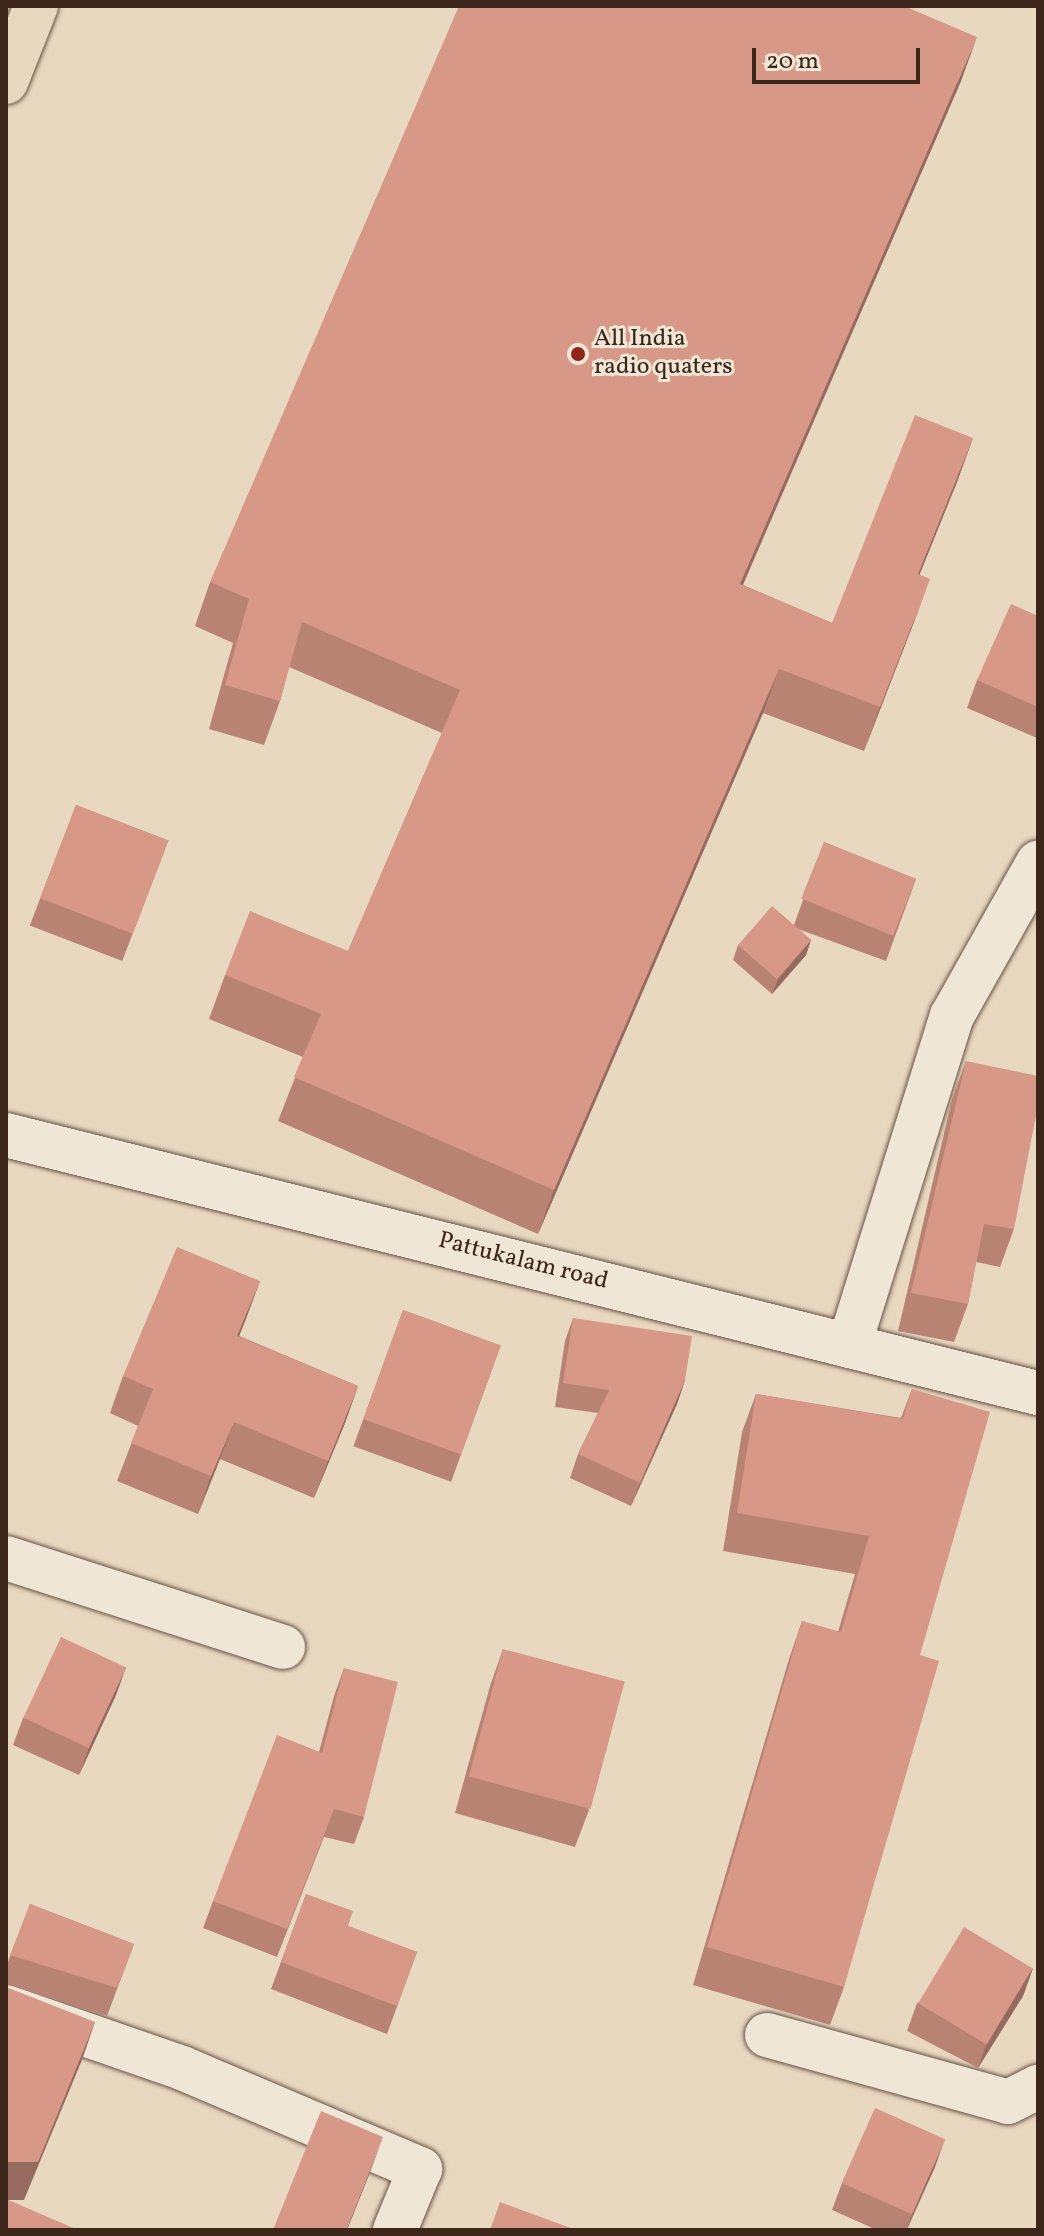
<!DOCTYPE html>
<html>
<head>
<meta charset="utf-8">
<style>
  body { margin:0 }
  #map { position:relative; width:1044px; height:2236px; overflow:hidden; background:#e8d8c0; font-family:Vollkorn,serif }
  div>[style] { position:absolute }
  .roads { filter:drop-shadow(0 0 2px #675243) drop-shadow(0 0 2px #675243) }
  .street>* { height:44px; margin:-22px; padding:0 22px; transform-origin:22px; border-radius:22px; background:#f0e6d6 }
  .secondary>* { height:44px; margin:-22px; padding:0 22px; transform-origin:22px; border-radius:22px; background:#f0e6d6 }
  .highway>* { height:44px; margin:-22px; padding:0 22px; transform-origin:22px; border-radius:22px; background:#e8d8c0 }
  .wall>* { inset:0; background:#b98374; transform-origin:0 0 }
  .shaded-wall>* { inset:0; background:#966a5e }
  .building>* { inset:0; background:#d79887; transform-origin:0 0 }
  .dots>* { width:22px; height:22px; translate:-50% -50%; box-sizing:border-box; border:4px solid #f0e6d6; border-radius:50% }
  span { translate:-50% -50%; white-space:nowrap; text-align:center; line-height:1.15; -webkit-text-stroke:6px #f0e6d6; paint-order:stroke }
  .poi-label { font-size:24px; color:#3c2519 }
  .left { translate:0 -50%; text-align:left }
  .street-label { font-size:24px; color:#3c2519 }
  .frame { position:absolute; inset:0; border:8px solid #3c2519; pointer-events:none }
  .scale { position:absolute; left:752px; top:48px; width:168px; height:36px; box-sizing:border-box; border:4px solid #3c2519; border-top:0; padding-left:10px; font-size:24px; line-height:28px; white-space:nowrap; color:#3c2519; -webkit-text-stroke:6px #f0e6d6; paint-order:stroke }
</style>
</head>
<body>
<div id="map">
  <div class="roads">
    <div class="street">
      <div style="left:849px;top:1346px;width:346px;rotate:-72.7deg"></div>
      <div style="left:952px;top:1016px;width:176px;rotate:-60.7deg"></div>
      <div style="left:6px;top:1558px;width:291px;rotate:17.8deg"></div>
      <div style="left:6px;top:2007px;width:186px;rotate:19.1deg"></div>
      <div style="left:182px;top:2068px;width:259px;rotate:23deg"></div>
      <div style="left:420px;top:2169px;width:66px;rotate:112.3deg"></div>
      <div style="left:767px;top:2035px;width:250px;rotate:15.5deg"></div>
      <div style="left:1008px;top:2102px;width:34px;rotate:-27deg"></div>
    </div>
    <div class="secondary">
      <div style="left:6px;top:1135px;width:1064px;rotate:14.04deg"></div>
    </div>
    <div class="highway">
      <div style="left:6px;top:82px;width:82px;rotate:-68.5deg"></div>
    </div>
  </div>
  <div class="wall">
    <div style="clip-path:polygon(961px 81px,743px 585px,832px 623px,973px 438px,957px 482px,919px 575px,914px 622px,864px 751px,763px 713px,538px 1234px,278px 1121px,303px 1057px,209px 1019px,225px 975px,348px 951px,442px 733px,289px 667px,280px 701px,264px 745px,209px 729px,233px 643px,195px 626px,210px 582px)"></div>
    <div style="clip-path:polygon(1038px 616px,1038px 735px,1037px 738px,967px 708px,977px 680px)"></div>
    <div style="left:76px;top:805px;width:99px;height:129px;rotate:21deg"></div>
    <div style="clip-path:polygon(824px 842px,916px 879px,886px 961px,798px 929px,811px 940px,806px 955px,772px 994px,733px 960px,738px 945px,794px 925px)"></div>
    <div style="clip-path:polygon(966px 1061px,1014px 1229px,1000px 1267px,976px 1262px,968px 1304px,954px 1342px,898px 1331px,952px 1099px)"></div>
    <div style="clip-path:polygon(260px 1281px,239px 1336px,358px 1386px,345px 1423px,314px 1498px,220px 1459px,198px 1514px,117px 1481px,138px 1426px,110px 1413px,123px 1376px)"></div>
    <div style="left:403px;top:1310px;width:104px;height:145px;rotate:20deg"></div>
    <div style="clip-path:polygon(573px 1318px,685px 1380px,677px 1404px,631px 1506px,570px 1478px,578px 1454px,598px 1413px,555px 1407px,565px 1341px)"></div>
    <div style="clip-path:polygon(912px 1389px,920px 1655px,844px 1987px,830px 2025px,693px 1985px,789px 1659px,802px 1621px,838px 1632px,855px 1574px,723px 1551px,742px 1432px,756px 1394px,901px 1418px)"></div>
    <div style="clip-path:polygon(503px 1649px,589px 1810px,575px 1847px,455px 1813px,490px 1686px)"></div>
    <div style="clip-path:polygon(126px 1667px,116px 1695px,79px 1775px,13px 1745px,23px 1718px)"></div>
    <div style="clip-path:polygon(344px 1668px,364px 1817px,354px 1844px,324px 1837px,277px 1957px,203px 1928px,213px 1901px,319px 1752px,334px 1696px)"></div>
    <div style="clip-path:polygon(306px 1894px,348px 1926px,417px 1952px,387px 2034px,271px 1989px)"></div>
    <div style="clip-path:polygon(30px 1904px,134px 1944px,107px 2016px,6px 1984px,6px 1967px)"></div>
    <div style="clip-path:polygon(1033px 1968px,1023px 1996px,978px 2068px,907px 2031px,917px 2003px)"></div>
    <div style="clip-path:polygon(935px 2167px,907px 2230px,877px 2230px,832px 2210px,842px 2183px)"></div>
  </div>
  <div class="shaded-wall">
    <div style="clip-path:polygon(977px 37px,961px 81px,724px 628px,740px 584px)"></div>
    <div style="clip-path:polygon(973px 438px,957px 482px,902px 618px,918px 574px)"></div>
    <div style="clip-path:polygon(930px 579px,914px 622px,864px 751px,880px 707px)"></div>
    <div style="clip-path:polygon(779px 669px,763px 713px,538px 1234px,554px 1190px)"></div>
    <div style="clip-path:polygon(811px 940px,806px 955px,772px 994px,778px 979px)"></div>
    <div style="clip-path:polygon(260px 1281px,246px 1319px,224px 1373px,237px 1336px)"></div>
    <div style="clip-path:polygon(685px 1380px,677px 1404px,631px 1506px,640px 1483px)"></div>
    <div style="clip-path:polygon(358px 1386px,345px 1423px,314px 1498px,328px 1461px)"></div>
    <div style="clip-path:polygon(234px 1422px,220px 1459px,198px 1514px,211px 1476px)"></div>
    <div style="clip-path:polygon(126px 1667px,116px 1695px,79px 1775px,89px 1748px)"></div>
    <div style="clip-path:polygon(1033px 1968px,1023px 1996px,978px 2068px,988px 2040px)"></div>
    <div style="clip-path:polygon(95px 2022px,82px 2060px,24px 2200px,6px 2200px,6px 2162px)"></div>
    <div style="clip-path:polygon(383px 2137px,369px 2175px,347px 2230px,346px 2230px)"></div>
    <div style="clip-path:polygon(945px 2139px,935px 2167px,906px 2230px,912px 2214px)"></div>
  </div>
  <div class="building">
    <div style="clip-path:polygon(459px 6px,904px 6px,977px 37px,740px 584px,832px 623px,915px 415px,973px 438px,918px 574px,930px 579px,880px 707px,779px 669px,554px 1190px,294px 1077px,321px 1014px,225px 975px,250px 911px,348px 951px,460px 690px,302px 622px,280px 701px,225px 685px,249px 599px,210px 582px)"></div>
    <div style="clip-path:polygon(1011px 604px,1038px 616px,1038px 707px,977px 680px)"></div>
    <div style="left:76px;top:805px;width:99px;height:100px;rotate:21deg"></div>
    <div style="left:824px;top:842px;width:99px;height:61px;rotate:22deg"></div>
    <div style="left:772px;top:906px;width:52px;height:52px;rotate:41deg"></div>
    <div style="clip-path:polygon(966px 1061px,1038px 1076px,1038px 1105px,1014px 1229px,984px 1224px,968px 1304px,911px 1293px)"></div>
    <div style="clip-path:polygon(177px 1247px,260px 1281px,237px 1336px,358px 1386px,328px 1461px,234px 1422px,211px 1476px,131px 1443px,153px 1389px,123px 1376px)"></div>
    <div style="left:403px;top:1310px;width:104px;height:116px;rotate:20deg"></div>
    <div style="clip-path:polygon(573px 1318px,692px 1336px,685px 1380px,640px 1483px,578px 1454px,609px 1390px,563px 1383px)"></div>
    <div style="clip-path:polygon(912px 1389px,990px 1412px,920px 1655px,939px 1661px,844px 1987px,707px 1947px,802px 1621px,841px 1632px,869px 1536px,737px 1513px,756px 1394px,903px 1419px)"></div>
    <div style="left:61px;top:1637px;width:72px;height:89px;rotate:25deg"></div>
    <div style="left:503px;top:1649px;width:126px;height:132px;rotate:15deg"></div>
    <div style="clip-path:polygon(344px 1668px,398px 1682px,364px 1817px,334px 1809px,287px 1929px,213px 1901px,277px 1735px,322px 1753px)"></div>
    <div style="clip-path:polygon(306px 1894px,353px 1911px,348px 1926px,417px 1952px,397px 2006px,281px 1962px)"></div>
    <div style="clip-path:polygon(30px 1904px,134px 1944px,117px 1988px,10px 1955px)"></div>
    <div style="left:964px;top:1927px;width:80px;height:89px;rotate:31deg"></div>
    <div style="clip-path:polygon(6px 1987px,95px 2022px,38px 2162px,6px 2162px)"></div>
    <div style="left:875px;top:2108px;width:77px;height:82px;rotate:24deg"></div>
    <div style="clip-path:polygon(321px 2111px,383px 2137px,346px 2230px,273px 2230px)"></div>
    <div style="clip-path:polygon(6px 2199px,78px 2230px,6px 2230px)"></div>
    <div style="clip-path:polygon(500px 2202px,576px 2230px,490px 2230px)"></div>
  </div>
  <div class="dots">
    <div style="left:578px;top:354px;background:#8f2418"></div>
  </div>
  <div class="poi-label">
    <span class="left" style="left:594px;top:354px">All India<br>radio quaters</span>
  </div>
  <div class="street-label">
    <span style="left:523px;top:1262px;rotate:14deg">Pattukalam road</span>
  </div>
  <div class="frame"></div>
  <div class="scale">20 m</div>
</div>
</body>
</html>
